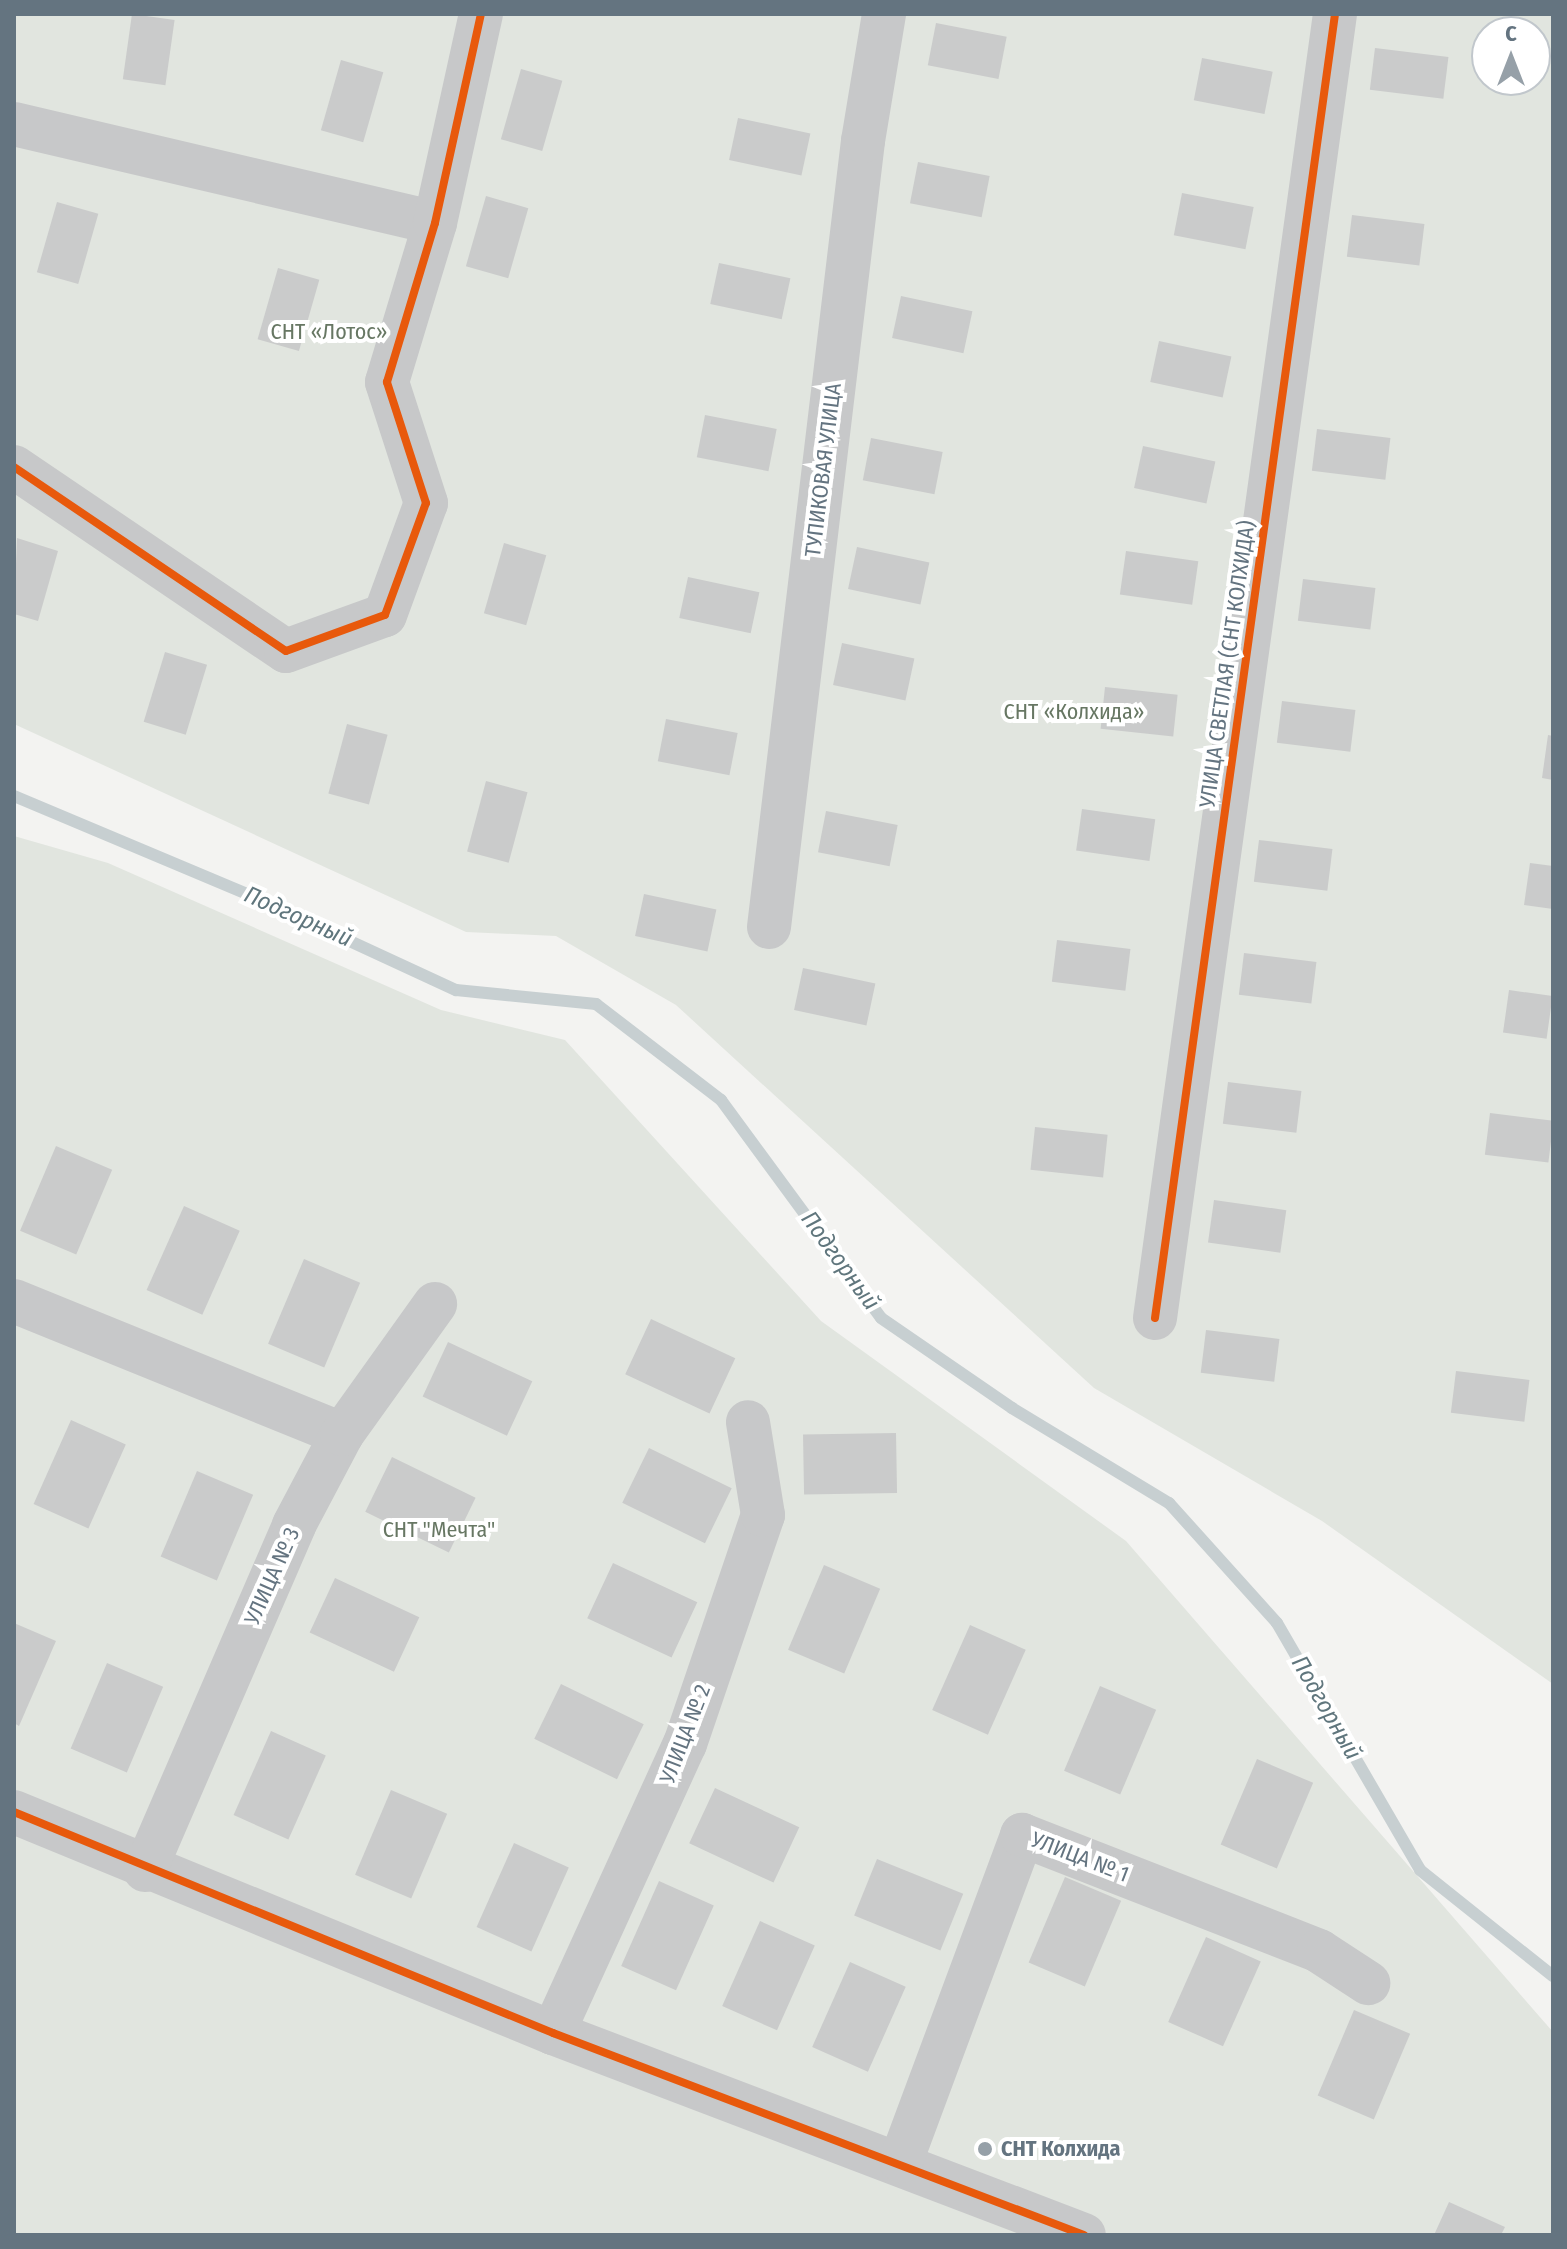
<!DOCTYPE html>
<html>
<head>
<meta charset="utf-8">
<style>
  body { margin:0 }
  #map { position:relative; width:1567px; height:2249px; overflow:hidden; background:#f3f3f1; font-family:"Fira Sans Condensed",sans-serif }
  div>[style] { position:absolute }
  .green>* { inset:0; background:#e1e5df }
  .stream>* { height:12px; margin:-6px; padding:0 6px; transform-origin:6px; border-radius:6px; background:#c7cfd1 }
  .building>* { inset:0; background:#cacbcb; transform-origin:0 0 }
  .minor>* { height:44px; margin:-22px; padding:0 22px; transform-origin:22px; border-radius:22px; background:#c7c8c9 }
  .cycleway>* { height:8px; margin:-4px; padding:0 4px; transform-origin:4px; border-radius:4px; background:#e8590c }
  .dots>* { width:22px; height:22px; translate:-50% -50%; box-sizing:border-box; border:4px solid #fff; border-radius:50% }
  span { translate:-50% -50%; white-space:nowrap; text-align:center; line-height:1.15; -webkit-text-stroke:8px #fff; paint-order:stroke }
  .park-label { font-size:22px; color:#677763 }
  .street-label { font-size:22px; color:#647480 }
  .poi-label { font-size:22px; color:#647480; font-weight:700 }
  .left { translate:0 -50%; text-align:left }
  .water-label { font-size:24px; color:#60767d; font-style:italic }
  .frame { position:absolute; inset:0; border:16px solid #647480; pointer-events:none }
  .north { position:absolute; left:1471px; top:16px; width:80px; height:80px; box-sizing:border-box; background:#fff; border:2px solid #c1c7cc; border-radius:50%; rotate:0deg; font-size:22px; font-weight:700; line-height:32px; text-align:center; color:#647480 }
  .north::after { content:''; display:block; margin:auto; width:28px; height:36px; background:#96a0a8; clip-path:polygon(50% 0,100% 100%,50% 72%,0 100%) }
</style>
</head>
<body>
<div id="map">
  <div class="green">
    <div style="clip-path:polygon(evenodd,14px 14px,1553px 14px,1553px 1684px,1322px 1521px,1094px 1388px,676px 1005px,556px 936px,466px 932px,14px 724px,14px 14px,1487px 32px,1535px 32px,1535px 80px,1487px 80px,1487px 32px)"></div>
    <div style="clip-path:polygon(14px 836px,108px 863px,441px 1010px,565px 1040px,821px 1321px,1126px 1541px,1553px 2032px,1553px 2235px,1071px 2235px,14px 1812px)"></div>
    <div style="clip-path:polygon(14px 1830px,1024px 2235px,14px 2235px)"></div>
  </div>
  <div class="stream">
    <div style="left:14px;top:796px;width:268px;rotate:22.8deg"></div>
    <div style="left:261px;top:900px;width:215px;rotate:24.8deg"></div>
    <div style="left:456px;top:990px;width:141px;rotate:5.7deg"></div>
    <div style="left:596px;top:1004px;width:158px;rotate:37.5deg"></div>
    <div style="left:721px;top:1100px;width:270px;rotate:53.7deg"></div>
    <div style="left:881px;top:1318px;width:159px;rotate:34.5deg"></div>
    <div style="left:1012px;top:1408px;width:184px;rotate:31.2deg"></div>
    <div style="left:1169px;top:1503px;width:161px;rotate:48deg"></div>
    <div style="left:1277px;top:1623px;width:285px;rotate:59.9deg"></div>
    <div style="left:1420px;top:1870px;width:170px;rotate:38.6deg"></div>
  </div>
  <div class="building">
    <div style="left:132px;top:14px;width:43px;height:66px;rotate:8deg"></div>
    <div style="left:936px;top:23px;width:72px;height:43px;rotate:11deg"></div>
    <div style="left:1375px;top:48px;width:74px;height:42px;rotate:7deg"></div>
    <div style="left:1202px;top:58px;width:72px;height:43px;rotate:11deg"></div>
    <div style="left:341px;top:60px;width:44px;height:73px;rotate:16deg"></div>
    <div style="left:521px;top:69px;width:43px;height:73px;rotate:16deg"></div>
    <div style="left:738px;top:118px;width:74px;height:43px;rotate:12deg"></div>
    <div style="left:918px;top:162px;width:73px;height:42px;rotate:11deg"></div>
    <div style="left:1182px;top:193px;width:73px;height:43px;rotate:11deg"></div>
    <div style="left:486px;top:196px;width:44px;height:73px;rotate:16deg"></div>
    <div style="left:57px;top:202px;width:43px;height:73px;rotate:16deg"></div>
    <div style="left:1352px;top:215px;width:73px;height:42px;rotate:7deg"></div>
    <div style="left:719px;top:263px;width:73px;height:42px;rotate:12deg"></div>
    <div style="left:278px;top:268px;width:43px;height:74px;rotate:16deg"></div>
    <div style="left:901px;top:296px;width:73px;height:43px;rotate:12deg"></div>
    <div style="left:1159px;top:341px;width:74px;height:42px;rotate:12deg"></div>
    <div style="left:705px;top:415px;width:73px;height:43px;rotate:11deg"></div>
    <div style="left:1317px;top:429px;width:74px;height:42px;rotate:7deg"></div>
    <div style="left:871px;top:438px;width:73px;height:43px;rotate:11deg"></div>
    <div style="left:1143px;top:446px;width:74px;height:43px;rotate:12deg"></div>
    <div style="clip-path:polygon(17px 538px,58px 551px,38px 621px,14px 614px)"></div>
    <div style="left:504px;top:543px;width:44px;height:73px;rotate:16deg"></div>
    <div style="left:857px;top:547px;width:74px;height:43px;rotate:12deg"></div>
    <div style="left:1126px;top:551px;width:73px;height:44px;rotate:8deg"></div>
    <div style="left:688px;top:577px;width:73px;height:42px;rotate:12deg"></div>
    <div style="left:1303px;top:579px;width:73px;height:42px;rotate:7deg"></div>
    <div style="left:842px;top:643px;width:74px;height:43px;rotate:12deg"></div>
    <div style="left:165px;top:652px;width:44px;height:73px;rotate:17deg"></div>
    <div style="left:1105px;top:687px;width:73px;height:42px;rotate:6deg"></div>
    <div style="left:1282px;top:701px;width:74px;height:42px;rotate:7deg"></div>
    <div style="left:666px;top:719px;width:73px;height:43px;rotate:11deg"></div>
    <div style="left:347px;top:724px;width:42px;height:72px;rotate:15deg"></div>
    <div style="clip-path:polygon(1548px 735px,1553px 736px,1553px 780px,1542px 778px)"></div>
    <div style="left:486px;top:781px;width:43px;height:73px;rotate:15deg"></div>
    <div style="left:1082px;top:809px;width:74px;height:42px;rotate:8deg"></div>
    <div style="left:826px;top:811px;width:73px;height:42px;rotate:11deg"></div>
    <div style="left:1259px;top:840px;width:74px;height:42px;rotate:7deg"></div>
    <div style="clip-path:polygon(1530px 863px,1553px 866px,1553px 909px,1524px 905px)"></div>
    <div style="left:644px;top:894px;width:74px;height:43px;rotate:12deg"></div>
    <div style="left:1057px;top:940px;width:74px;height:42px;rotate:7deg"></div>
    <div style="left:1244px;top:953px;width:73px;height:42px;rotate:7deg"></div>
    <div style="left:803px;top:968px;width:74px;height:43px;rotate:12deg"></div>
    <div style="left:1509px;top:990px;width:44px;height:43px;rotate:8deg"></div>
    <div style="left:1228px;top:1082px;width:74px;height:42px;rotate:7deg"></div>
    <div style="left:1490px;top:1113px;width:64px;height:42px;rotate:7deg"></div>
    <div style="left:1035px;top:1127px;width:73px;height:43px;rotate:6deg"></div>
    <div style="left:56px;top:1146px;width:61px;height:92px;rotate:23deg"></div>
    <div style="left:1214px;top:1200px;width:73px;height:43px;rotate:8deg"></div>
    <div style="left:184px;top:1206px;width:61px;height:92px;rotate:24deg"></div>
    <div style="left:304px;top:1259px;width:61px;height:92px;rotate:23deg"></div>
    <div style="left:651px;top:1319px;width:93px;height:61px;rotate:25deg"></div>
    <div style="left:1206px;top:1330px;width:74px;height:43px;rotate:7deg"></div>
    <div style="left:448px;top:1342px;width:93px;height:60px;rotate:25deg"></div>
    <div style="left:1456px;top:1371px;width:74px;height:42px;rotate:7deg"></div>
    <div style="left:71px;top:1420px;width:60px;height:92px;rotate:24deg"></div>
    <div style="left:896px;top:1433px;width:60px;height:93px;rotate:89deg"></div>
    <div style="left:649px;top:1448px;width:92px;height:61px;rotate:26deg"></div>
    <div style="left:392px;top:1457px;width:93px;height:61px;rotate:26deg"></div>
    <div style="left:197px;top:1471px;width:61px;height:93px;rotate:23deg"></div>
    <div style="left:613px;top:1563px;width:93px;height:61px;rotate:25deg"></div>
    <div style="left:824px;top:1565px;width:61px;height:92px;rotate:23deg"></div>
    <div style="left:335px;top:1578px;width:93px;height:60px;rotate:25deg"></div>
    <div style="clip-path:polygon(14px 1623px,56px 1641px,19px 1726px,14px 1723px)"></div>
    <div style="left:970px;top:1625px;width:61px;height:93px;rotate:24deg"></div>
    <div style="left:107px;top:1663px;width:61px;height:93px;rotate:23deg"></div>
    <div style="left:561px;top:1684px;width:92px;height:61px;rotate:26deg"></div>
    <div style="left:1100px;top:1686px;width:61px;height:92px;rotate:23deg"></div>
    <div style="left:271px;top:1731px;width:60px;height:92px;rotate:24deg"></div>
    <div style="left:1257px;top:1759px;width:61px;height:93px;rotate:23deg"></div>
    <div style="left:715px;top:1788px;width:93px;height:61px;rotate:25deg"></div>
    <div style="left:391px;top:1790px;width:61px;height:92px;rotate:23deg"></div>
    <div style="left:514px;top:1843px;width:60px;height:92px;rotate:24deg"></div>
    <div style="left:877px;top:1859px;width:93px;height:61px;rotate:22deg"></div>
    <div style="left:1065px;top:1877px;width:61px;height:93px;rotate:23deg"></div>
    <div style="left:659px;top:1881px;width:60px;height:93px;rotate:24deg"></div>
    <div style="left:760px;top:1921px;width:60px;height:93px;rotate:24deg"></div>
    <div style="left:1206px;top:1937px;width:60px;height:93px;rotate:24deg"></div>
    <div style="left:850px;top:1962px;width:61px;height:93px;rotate:24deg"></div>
    <div style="left:1354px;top:2010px;width:61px;height:93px;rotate:23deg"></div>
    <div style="clip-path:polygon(1449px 2202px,1505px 2227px,1501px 2235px,1434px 2235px)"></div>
  </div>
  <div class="minor">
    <div style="left:14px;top:124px;width:432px;rotate:13.2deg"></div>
    <div style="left:14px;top:467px;width:328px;rotate:34.1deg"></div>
    <div style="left:286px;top:651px;width:105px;rotate:-20deg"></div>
    <div style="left:385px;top:615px;width:119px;rotate:-69.9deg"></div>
    <div style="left:426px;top:503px;width:127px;rotate:-107.9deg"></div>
    <div style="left:387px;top:382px;width:166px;rotate:-73.2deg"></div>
    <div style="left:435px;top:223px;width:214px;rotate:-77.6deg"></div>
    <div style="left:769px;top:927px;width:792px;rotate:-83.18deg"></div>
    <div style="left:863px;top:141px;width:129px;rotate:-80.6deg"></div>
    <div style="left:14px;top:1301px;width:354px;rotate:22.1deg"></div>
    <div style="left:1155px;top:1318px;width:1316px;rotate:-82.14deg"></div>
    <div style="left:14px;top:1812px;width:583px;rotate:22.29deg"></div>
    <div style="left:553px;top:2033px;width:568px;rotate:20.83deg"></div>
    <div style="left:145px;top:1870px;width:376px;rotate:-66.6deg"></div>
    <div style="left:294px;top:1525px;width:103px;rotate:-62.2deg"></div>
    <div style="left:342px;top:1434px;width:160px;rotate:-54.4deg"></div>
    <div style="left:553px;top:2033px;width:318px;rotate:-65.5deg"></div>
    <div style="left:685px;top:1744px;width:242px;rotate:-71.2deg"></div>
    <div style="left:763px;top:1515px;width:94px;rotate:-99.2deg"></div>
    <div style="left:901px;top:2161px;width:348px;rotate:-69.6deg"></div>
    <div style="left:1022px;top:1835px;width:319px;rotate:21.3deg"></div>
    <div style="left:1319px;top:1951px;width:59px;rotate:33.1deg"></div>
  </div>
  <div class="cycleway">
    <div style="left:14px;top:467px;width:328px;rotate:34.1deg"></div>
    <div style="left:286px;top:651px;width:105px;rotate:-20deg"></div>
    <div style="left:385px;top:615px;width:119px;rotate:-69.9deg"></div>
    <div style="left:426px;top:503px;width:127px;rotate:-107.9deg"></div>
    <div style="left:387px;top:382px;width:166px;rotate:-73.2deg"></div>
    <div style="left:435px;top:223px;width:214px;rotate:-77.6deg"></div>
    <div style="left:1155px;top:1318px;width:1316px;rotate:-82.14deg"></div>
    <div style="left:14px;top:1812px;width:583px;rotate:22.29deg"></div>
    <div style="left:553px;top:2033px;width:568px;rotate:20.83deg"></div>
  </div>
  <div class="dots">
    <div style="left:985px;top:2149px;background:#96a0a8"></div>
  </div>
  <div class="park-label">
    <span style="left:329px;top:332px">СНТ «Лотос»</span>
    <span style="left:1074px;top:712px">СНТ «Колхида»</span>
    <span style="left:439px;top:1530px">СНТ "Мечта"</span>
  </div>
  <div class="street-label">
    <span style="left:823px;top:470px;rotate:-83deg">ТУПИКОВАЯ УЛИЦА</span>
    <span style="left:1227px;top:664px;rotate:-82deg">УЛИЦА СВЕТЛАЯ (СНТ КОЛХИДА)</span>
    <span style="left:272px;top:1576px;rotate:-66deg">УЛИЦА № 3</span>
    <span style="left:685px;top:1734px;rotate:-69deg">УЛИЦА № 2</span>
    <span style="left:1080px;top:1857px;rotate:21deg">УЛИЦА № 1</span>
  </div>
  <div class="poi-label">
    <span class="left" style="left:1001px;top:2149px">СНТ Колхида</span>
  </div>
  <div class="water-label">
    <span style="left:298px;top:917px;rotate:24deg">Подгорный</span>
    <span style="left:840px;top:1261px;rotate:54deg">Подгорный</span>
    <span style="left:1326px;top:1708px;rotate:60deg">Подгорный</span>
  </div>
  <div class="frame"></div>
  <div class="north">С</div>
</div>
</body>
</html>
